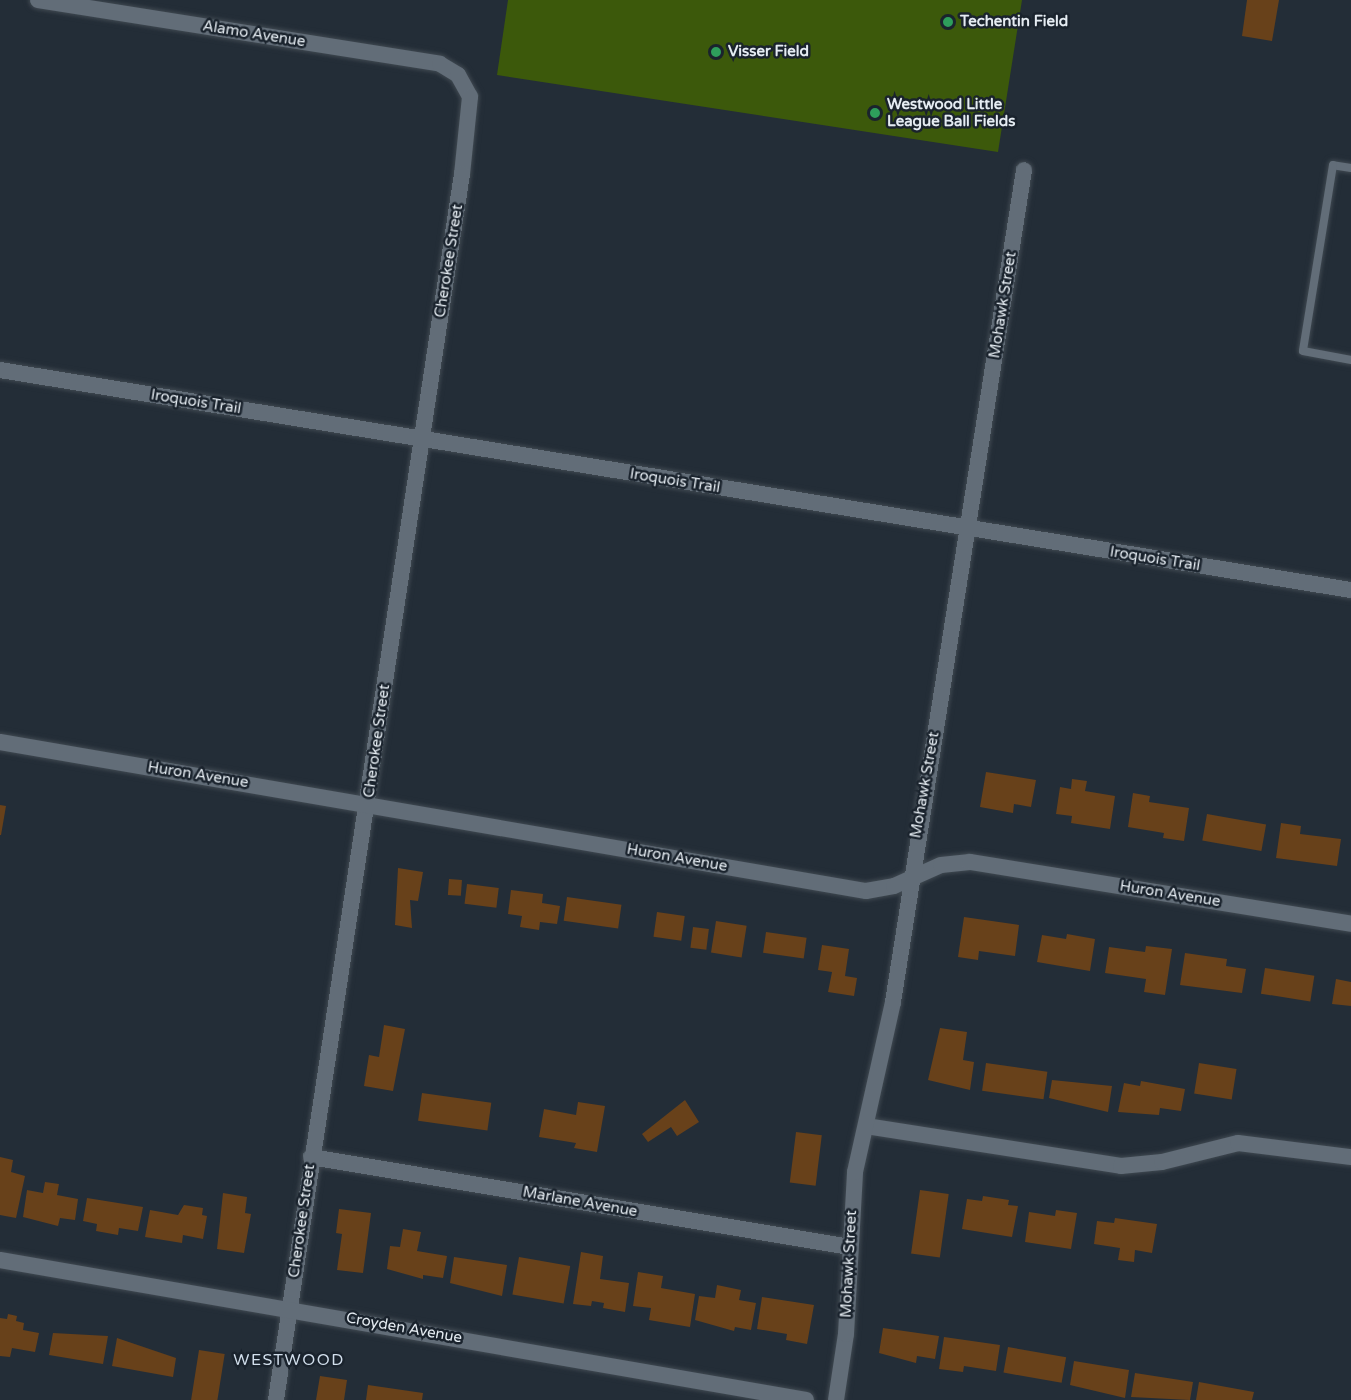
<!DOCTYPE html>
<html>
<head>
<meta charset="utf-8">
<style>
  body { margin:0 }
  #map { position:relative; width:1351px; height:1400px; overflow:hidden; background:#232d37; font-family:"Varela Round",sans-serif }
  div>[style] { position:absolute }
  .green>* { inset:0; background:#3c590b }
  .building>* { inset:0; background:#68411a; transform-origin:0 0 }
  .roads { filter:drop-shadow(0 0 2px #404951) drop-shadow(0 0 2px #404951) }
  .lane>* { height:8px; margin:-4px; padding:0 4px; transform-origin:4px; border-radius:4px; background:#626d78 }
  .street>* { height:16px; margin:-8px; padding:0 8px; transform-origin:8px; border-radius:8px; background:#626d78 }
  .dots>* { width:16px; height:16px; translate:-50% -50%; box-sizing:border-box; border:3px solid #1a232d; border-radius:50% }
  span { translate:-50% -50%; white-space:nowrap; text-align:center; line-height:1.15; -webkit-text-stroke:5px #1a232d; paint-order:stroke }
  .poi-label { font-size:15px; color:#e5ecf2; font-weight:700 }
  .left { translate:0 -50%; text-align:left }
  .street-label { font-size:15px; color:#e5ecf2 }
  .neighbourhood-label { font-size:16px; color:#d2dfec; letter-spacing:1.5px }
</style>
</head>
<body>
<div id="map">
  <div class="green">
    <div style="clip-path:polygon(508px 0,1022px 0,998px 152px,497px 75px)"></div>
  </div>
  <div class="building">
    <div style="clip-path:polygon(1247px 0,1279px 0,1272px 41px,1242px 36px)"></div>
    <div style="clip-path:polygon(986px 772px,1036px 780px,1031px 807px,1014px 804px,1013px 813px,980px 807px)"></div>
    <div style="clip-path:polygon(1072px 779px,1087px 781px,1085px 791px,1115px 796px,1110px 829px,1071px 823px,1072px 816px,1056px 814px,1060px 787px,1071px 789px)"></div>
    <div style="clip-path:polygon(1133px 793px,1150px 796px,1149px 802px,1189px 808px,1184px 841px,1163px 838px,1164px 833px,1128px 827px)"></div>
    <div style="clip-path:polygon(0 805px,6px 806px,1px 835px,0 835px)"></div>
    <div style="left:1207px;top:814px;width:60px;height:27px;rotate:10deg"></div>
    <div style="clip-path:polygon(1281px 823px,1301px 826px,1300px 834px,1341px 839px,1337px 866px,1276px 858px)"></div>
    <div style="clip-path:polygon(398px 868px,423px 872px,418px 901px,410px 900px,412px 928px,395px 925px)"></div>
    <div style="left:449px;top:879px;width:13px;height:16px;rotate:4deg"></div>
    <div style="left:467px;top:884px;width:32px;height:20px;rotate:7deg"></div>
    <div style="clip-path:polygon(511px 890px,543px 894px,542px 903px,560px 906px,557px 924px,540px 922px,539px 930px,520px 927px,522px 916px,508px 914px)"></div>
    <div style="left:567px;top:897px;width:55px;height:24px;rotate:8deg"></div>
    <div style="left:657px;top:912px;width:28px;height:25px;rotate:8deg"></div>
    <div style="clip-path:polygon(964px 917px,1019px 925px,1015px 956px,979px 951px,978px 960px,958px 957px)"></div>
    <div style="left:716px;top:921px;width:31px;height:32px;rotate:9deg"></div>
    <div style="left:693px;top:927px;width:16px;height:21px;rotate:7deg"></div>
    <div style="left:766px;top:932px;width:41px;height:21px;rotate:8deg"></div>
    <div style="clip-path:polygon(1067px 934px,1095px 939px,1090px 971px,1037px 962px,1042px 935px,1066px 939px)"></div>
    <div style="clip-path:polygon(822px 945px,849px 949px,845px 976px,857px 978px,854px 996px,828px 992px,832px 972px,818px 970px)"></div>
    <div style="clip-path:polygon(1146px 946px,1172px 949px,1165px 995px,1144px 992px,1146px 979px,1105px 973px,1109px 947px,1145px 952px)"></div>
    <div style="clip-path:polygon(1185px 953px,1227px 959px,1226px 966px,1246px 969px,1242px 993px,1180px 985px)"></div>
    <div style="left:1265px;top:968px;width:50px;height:26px;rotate:9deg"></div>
    <div style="clip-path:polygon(1336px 979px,1351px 982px,1351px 1006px,1332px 1004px)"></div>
    <div style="clip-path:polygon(384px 1025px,405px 1029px,393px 1091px,364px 1086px,369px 1055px,379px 1057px)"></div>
    <div style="clip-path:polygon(940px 1028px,967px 1032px,963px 1060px,974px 1062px,970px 1090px,928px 1080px)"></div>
    <div style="left:986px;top:1063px;width:62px;height:28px;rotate:8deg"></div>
    <div style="left:1199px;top:1063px;width:38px;height:31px;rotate:9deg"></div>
    <div style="clip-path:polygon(1052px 1080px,1112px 1086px,1108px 1112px,1049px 1098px)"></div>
    <div style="clip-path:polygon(1141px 1081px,1185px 1089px,1181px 1111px,1160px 1108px,1159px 1115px,1118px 1112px,1124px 1083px,1140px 1086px)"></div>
    <div style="left:422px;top:1093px;width:70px;height:28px;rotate:8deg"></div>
    <div style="clip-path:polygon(685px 1100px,699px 1122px,677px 1136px,671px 1127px,648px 1142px,642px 1134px)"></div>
    <div style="clip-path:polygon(578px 1102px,605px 1106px,597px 1152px,574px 1148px,576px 1143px,539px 1137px,544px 1109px,576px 1115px)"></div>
    <div style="left:796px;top:1132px;width:26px;height:51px;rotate:7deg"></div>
    <div style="clip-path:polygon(0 1157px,13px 1160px,11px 1172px,25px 1176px,16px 1218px,0 1215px)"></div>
    <div style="clip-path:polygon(45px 1182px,59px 1184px,57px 1195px,78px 1199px,75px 1220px,60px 1218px,58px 1226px,23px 1217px,27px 1190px,43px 1193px)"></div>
    <div style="left:920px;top:1190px;width:29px;height:64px;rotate:8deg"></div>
    <div style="clip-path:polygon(223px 1193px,247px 1197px,245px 1213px,251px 1214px,244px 1253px,217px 1249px)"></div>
    <div style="clip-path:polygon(983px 1196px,1009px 1200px,1008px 1205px,1018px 1206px,1012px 1237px,962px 1229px,967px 1199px,982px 1201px)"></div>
    <div style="clip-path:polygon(87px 1198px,143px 1207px,138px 1231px,119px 1228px,118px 1235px,96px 1231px,97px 1224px,83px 1221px)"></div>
    <div style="clip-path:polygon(184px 1205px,203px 1208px,202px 1215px,207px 1216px,203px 1239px,183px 1235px,182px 1243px,145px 1237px,150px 1210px,178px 1215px)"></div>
    <div style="clip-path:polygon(339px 1209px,371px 1213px,363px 1273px,337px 1270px,342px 1234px,336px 1233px)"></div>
    <div style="clip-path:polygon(1056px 1210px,1077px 1213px,1071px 1249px,1025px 1242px,1029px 1212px,1055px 1216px)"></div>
    <div style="clip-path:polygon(1115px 1218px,1157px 1224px,1152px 1253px,1135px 1250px,1134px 1262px,1118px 1260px,1120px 1248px,1094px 1244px,1097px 1221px,1114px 1223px)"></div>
    <div style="clip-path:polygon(403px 1229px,421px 1232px,417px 1251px,447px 1256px,443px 1278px,423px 1275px,423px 1279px,387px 1269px,390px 1246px,400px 1247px)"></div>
    <div style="clip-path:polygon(581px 1252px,603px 1256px,600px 1279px,629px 1283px,625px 1312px,603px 1308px,604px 1303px,592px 1301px,591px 1306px,573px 1304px)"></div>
    <div style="clip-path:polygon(454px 1257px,507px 1265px,502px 1296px,450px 1283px)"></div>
    <div style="left:519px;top:1257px;width:52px;height:38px;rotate:10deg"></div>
    <div style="clip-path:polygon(638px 1272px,663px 1276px,661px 1288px,695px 1294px,690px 1327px,649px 1320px,651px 1308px,633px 1306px)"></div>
    <div style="clip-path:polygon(717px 1285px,741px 1290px,739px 1300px,756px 1303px,751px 1330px,735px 1327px,734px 1331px,695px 1320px,699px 1296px,715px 1298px)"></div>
    <div style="clip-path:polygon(762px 1297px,814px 1305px,807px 1344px,786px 1340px,787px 1334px,757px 1329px)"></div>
    <div style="clip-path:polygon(8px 1314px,17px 1316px,16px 1321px,24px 1323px,23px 1330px,39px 1333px,35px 1352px,12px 1348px,10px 1357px,0 1356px,0 1318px,7px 1319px)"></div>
    <div style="clip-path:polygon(883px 1328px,939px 1336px,935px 1359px,917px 1356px,916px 1363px,879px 1353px)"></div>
    <div style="clip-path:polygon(53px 1333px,108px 1336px,103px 1364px,49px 1355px)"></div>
    <div style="clip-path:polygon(944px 1337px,1000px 1345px,996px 1371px,964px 1366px,963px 1372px,939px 1369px)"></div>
    <div style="clip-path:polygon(117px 1338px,176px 1358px,173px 1377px,112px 1366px)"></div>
    <div style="left:1008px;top:1347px;width:59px;height:26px;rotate:10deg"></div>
    <div style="left:199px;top:1350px;width:26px;height:51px;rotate:9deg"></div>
    <div style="clip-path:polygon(1074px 1361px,1129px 1370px,1125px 1398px,1070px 1385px)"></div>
    <div style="clip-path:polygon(1135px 1373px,1193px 1382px,1190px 1400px,1131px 1397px)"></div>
    <div style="clip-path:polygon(320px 1376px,347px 1380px,344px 1400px,316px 1400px)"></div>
    <div style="clip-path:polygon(1199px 1382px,1254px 1392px,1252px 1400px,1196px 1400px)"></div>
    <div style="clip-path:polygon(368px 1385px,423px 1393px,422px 1400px,366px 1400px)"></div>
  </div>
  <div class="roads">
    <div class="lane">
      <div style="left:1351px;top:168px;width:18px;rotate:-171deg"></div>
      <div style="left:1333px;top:165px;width:188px;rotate:99.2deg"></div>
      <div style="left:1303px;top:351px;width:49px;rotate:10.6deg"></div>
    </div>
    <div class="street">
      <div style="left:38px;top:0;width:407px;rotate:9deg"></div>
      <div style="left:440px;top:64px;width:21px;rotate:31deg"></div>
      <div style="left:458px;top:75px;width:25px;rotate:61deg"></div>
      <div style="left:470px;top:97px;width:77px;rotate:95.9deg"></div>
      <div style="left:462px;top:174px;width:1240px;rotate:98.63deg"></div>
      <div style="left:0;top:370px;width:1369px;rotate:9.25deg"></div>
      <div style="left:0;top:742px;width:879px;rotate:9.76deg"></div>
      <div style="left:866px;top:891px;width:28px;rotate:-10deg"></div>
      <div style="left:894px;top:886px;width:51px;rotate:-24.1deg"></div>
      <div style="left:941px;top:865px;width:29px;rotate:-6deg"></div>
      <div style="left:970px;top:862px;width:386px;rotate:9.2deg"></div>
      <div style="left:866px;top:1126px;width:258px;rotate:8.9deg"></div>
      <div style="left:1121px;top:1166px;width:41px;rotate:-5.6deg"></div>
      <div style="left:1162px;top:1162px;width:78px;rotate:-14deg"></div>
      <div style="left:1238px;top:1143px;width:114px;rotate:7.1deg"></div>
      <div style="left:311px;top:1157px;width:546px;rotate:9.48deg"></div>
      <div style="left:0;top:1260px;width:818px;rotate:9.85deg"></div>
      <div style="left:836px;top:1400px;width:67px;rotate:-81.4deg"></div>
      <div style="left:846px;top:1334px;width:162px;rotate:-86.8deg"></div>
      <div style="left:855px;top:1172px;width:174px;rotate:-77.4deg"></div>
      <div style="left:893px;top:1002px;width:842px;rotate:-81.05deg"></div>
    </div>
  </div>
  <div class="dots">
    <div style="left:948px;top:22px;background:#2e9e5b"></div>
    <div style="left:716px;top:52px;background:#2e9e5b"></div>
    <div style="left:875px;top:113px;background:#2e9e5b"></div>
  </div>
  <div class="poi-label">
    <span class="left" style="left:960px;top:22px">Techentin Field</span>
    <span class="left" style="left:728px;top:52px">Visser Field</span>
    <span class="left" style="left:887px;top:113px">Westwood Little<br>League Ball Fields</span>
  </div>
  <div class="street-label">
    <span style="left:254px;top:34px;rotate:9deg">Alamo Avenue</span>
    <span style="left:449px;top:261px;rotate:-81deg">Cherokee Street</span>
    <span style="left:1003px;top:305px;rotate:-81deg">Mohawk Street</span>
    <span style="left:196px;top:402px;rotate:9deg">Iroquois Trail</span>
    <span style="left:675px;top:481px;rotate:9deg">Iroquois Trail</span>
    <span style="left:1155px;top:559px;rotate:9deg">Iroquois Trail</span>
    <span style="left:377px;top:741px;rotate:-82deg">Cherokee Street</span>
    <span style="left:198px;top:775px;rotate:9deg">Huron Avenue</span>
    <span style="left:925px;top:785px;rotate:-80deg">Mohawk Street</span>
    <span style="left:677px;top:858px;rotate:10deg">Huron Avenue</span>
    <span style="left:1170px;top:894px;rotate:9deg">Huron Avenue</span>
    <span style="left:580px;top:1202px;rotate:10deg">Marlane Avenue</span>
    <span style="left:302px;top:1221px;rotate:-82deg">Cherokee Street</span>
    <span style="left:849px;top:1264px;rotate:-87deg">Mohawk Street</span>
    <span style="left:404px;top:1328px;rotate:10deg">Croyden Avenue</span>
  </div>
  <div class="neighbourhood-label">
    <span style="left:289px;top:1360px">WESTWOOD</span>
  </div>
</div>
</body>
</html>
